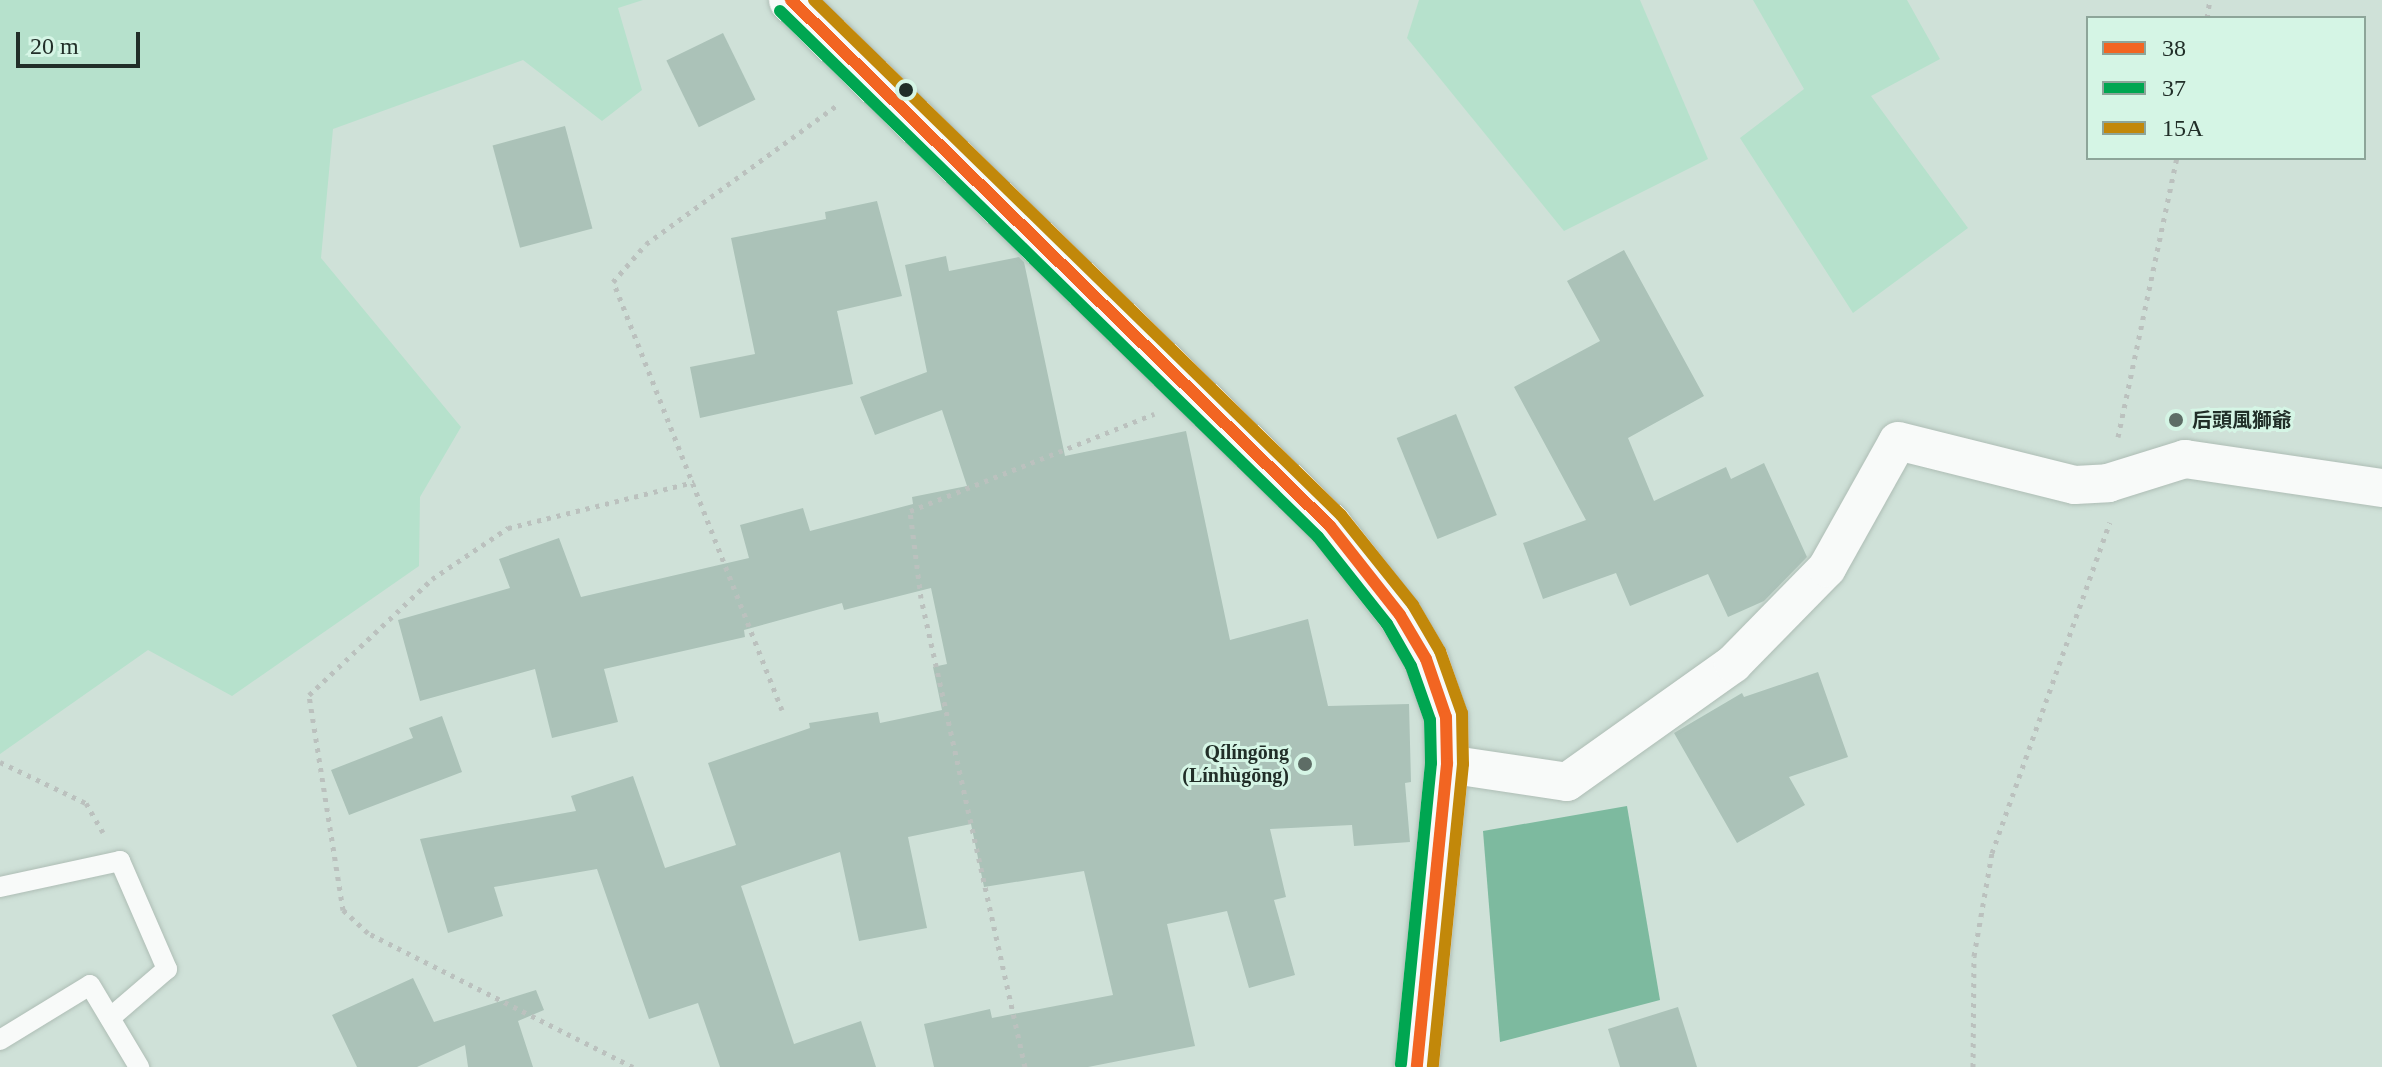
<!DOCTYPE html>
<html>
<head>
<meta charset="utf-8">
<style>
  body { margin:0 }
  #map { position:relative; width:2382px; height:1067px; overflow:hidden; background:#cfe1d8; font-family:"Times New Roman","Noto Sans TC",serif }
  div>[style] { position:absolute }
  .green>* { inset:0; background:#b6e1cc }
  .water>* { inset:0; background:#7dba9f }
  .building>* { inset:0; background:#abc2b8; transform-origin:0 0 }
  .path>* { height:5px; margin-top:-2.5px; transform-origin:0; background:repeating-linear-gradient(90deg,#bbc1be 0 4px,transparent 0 10px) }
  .roads { filter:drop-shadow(0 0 2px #aebdb5) drop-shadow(0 0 2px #aebdb5) }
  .lane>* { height:20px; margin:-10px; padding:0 10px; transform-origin:10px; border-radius:10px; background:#f8faf9 }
  .street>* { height:38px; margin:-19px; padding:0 19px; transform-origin:19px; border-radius:19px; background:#f8faf9 }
  .secondary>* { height:44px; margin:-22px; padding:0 22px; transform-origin:22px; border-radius:22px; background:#f8faf9 }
  .bus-1>* { height:12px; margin:-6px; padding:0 6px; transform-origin:6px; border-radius:6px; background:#f26522 }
  .bus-2>* { height:12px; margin:-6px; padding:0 6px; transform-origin:6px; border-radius:6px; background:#00a651 }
  .bus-3>* { height:12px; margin:-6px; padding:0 6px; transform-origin:6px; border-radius:6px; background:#c2880a }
  .dots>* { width:22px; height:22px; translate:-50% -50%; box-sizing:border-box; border:4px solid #d5f5e5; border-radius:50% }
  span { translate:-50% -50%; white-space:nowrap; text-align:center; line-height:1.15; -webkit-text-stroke:6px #d5f5e5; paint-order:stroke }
  .poi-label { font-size:20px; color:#212e28; font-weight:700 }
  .left { translate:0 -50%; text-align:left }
  .right { translate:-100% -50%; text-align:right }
  .legend { position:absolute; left:2086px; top:16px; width:280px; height:144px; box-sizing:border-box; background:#d5f5e5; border:2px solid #8da599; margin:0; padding:10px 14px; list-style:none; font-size:24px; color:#212e28 }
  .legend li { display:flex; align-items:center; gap:16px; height:40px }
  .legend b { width:40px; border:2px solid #8da599 }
  .scale { position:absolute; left:16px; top:32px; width:124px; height:36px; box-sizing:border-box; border:4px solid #212e28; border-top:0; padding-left:10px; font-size:24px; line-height:28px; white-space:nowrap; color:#212e28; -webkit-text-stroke:6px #d5f5e5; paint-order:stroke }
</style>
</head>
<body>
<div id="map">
  <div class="green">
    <div style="clip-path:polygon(0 0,643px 0,618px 8px,642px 90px,602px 121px,523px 60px,333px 129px,321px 258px,461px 427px,420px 497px,419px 566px,232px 696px,148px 650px,0 754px)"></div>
    <div style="clip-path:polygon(1419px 0,1640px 0,1708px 159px,1564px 231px,1407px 38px)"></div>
    <div style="clip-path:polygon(1753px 0,1907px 0,1940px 59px,1871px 96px,1968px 228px,1853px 313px,1740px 138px,1804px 89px)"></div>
  </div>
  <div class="water">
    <div style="clip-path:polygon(1627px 806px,1660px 1000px,1500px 1042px,1483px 831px)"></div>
  </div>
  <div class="building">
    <div style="left:723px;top:33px;width:74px;height:63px;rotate:64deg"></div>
    <div style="left:565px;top:126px;width:106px;height:75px;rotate:75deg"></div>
    <div style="clip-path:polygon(877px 201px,902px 296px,837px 311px,853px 384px,700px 418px,690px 367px,755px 354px,731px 238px,826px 219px,825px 212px)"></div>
    <div style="clip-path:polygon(1624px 250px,1704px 396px,1628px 438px,1654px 501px,1726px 467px,1731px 479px,1764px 463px,1807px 557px,1764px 601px,1728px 617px,1708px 574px,1630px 606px,1616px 573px,1543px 599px,1523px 543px,1586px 520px,1514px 387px,1600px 341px,1567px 281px)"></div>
    <div style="clip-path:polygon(946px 256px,949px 271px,1019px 257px,1024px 262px,1065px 456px,1186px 431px,1230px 640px,1308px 619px,1328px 706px,1409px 704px,1411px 782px,1405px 783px,1410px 842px,1354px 846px,1352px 825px,1270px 829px,1286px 897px,1274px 900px,1295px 975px,1249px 988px,1227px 911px,1167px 924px,1195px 1046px,1088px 1067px,934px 1067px,924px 1024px,990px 1009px,992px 1018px,1113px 995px,1084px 871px,984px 887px,971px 824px,908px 837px,927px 928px,859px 941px,840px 852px,741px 886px,794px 1044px,861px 1021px,876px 1067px,720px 1067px,698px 1003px,649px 1019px,597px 869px,494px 887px,503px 916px,448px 933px,420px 839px,576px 811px,571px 796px,633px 776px,665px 868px,736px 845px,708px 763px,810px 728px,809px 723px,878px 712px,880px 723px,942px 710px,933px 667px,947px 664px,931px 588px,844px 610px,842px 603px,744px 630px,745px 637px,604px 669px,618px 722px,552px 738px,535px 669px,420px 701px,398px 620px,510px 588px,499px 559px,559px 538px,581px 597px,749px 558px,740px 525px,803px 508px,810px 531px,913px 504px,912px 497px,967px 486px,942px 410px,875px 435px,860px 397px,927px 372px,905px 265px)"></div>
    <div style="left:1456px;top:414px;width:109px;height:64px;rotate:68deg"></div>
    <div style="clip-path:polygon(1818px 672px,1848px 757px,1789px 777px,1805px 805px,1737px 843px,1674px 733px,1742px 693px,1744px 697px)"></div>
    <div style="clip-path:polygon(442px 716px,462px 772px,349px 815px,331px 770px,413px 738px,409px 728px)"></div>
    <div style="clip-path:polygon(413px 978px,434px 1022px,536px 990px,544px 1010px,518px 1021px,533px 1067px,468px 1067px,465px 1045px,417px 1067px,357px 1067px,332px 1015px)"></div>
    <div style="clip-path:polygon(1678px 1007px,1697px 1067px,1620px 1067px,1608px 1029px)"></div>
  </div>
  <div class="path">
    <div style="left:2207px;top:18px;width:18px;rotate:-81deg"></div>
    <div style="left:2118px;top:437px;width:285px;rotate:-78.1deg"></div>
    <div style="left:782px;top:710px;width:460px;rotate:-111.5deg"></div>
    <div style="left:613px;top:282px;width:50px;rotate:-49deg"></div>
    <div style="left:646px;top:244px;width:236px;rotate:-36deg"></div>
    <div style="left:0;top:762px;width:95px;rotate:25.5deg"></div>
    <div style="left:86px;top:803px;width:34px;rotate:60deg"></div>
    <div style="left:633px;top:1067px;width:297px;rotate:-153.2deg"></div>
    <div style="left:368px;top:933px;width:34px;rotate:-137deg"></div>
    <div style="left:343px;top:910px;width:218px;rotate:-99deg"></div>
    <div style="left:309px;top:695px;width:169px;rotate:-43.3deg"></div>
    <div style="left:432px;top:579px;width:92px;rotate:-33.9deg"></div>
    <div style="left:508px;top:528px;width:192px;rotate:-13.9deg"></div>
    <div style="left:1025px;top:1067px;width:480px;rotate:-102.5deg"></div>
    <div style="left:921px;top:598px;width:88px;rotate:-97.2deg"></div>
    <div style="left:910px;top:511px;width:263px;rotate:-21.7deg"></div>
    <div style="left:1973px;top:1067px;width:111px;rotate:-89.5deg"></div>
    <div style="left:1974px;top:956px;width:105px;rotate:-80.1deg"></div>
    <div style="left:1992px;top:853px;width:351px;rotate:-70.4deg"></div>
  </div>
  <div class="roads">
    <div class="lane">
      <div style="left:0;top:887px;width:123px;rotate:-12.2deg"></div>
      <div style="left:120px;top:861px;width:118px;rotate:66.5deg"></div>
      <div style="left:167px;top:969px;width:75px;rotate:139.3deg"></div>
      <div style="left:0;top:1040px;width:105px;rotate:-31.4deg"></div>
      <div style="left:90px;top:985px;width:96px;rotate:59.1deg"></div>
    </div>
    <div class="street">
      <div style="left:1447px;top:764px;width:121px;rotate:8.5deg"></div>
      <div style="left:1567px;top:782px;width:204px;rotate:-35.4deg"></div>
      <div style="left:1733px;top:664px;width:134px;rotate:-45.6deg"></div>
      <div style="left:1827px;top:568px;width:145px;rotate:-60.8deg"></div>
      <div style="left:1898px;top:441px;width:182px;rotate:14deg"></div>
      <div style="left:2075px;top:485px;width:33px;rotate:-3deg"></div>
      <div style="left:2108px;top:483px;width:81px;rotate:-17.3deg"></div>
      <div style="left:2185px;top:459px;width:199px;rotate:8.4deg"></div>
    </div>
    <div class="secondary">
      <div style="left:791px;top:0;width:753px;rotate:44.3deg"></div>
      <div style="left:1330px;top:526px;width:113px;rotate:51.8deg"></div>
      <div style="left:1400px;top:615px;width:51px;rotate:59.4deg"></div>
      <div style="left:1426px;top:659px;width:61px;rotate:71deg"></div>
      <div style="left:1446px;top:717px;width:47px;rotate:88.8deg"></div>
      <div style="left:1447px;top:764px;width:304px;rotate:95.7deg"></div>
    </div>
  </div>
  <div class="bus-1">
    <div style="left:791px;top:0;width:753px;rotate:44.3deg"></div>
    <div style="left:1330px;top:526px;width:113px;rotate:51.8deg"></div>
    <div style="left:1400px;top:615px;width:51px;rotate:59.4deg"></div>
    <div style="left:1426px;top:659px;width:61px;rotate:71deg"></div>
    <div style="left:1446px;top:717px;width:47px;rotate:88.8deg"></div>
    <div style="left:1447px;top:764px;width:304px;rotate:95.7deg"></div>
  </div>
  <div class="bus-2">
    <div style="left:780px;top:11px;width:752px;rotate:44.35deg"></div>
    <div style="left:1318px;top:537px;width:111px;rotate:51.6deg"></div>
    <div style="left:1387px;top:624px;width:48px;rotate:60.3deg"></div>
    <div style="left:1411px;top:666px;width:57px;rotate:70.6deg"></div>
    <div style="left:1430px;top:720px;width:43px;rotate:88.7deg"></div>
    <div style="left:1431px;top:763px;width:303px;rotate:95.7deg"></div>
  </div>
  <div class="bus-3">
    <div style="left:814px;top:0;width:737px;rotate:44.34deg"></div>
    <div style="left:1341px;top:515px;width:115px;rotate:51.3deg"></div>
    <div style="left:1413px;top:605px;width:53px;rotate:59.6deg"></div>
    <div style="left:1440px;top:651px;width:66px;rotate:70.5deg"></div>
    <div style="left:1462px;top:713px;width:51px;rotate:88.9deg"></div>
    <div style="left:1463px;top:764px;width:304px;rotate:95.7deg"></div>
  </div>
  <div class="dots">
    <div style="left:906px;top:90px;background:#212e28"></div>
    <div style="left:2176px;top:420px;background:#5e6d66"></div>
    <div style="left:1305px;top:764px;background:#5e6d66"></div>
  </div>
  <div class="poi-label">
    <span class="left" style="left:2192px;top:420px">后頭風獅爺</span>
    <span class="right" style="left:1289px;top:764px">Qílíngōng<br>(Línhùgōng)</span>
  </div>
  <ul class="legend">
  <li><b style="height:10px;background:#f26522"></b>38</li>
  <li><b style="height:10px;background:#00a651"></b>37</li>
  <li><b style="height:10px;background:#c2880a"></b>15A</li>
  </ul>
  <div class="scale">20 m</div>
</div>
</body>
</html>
